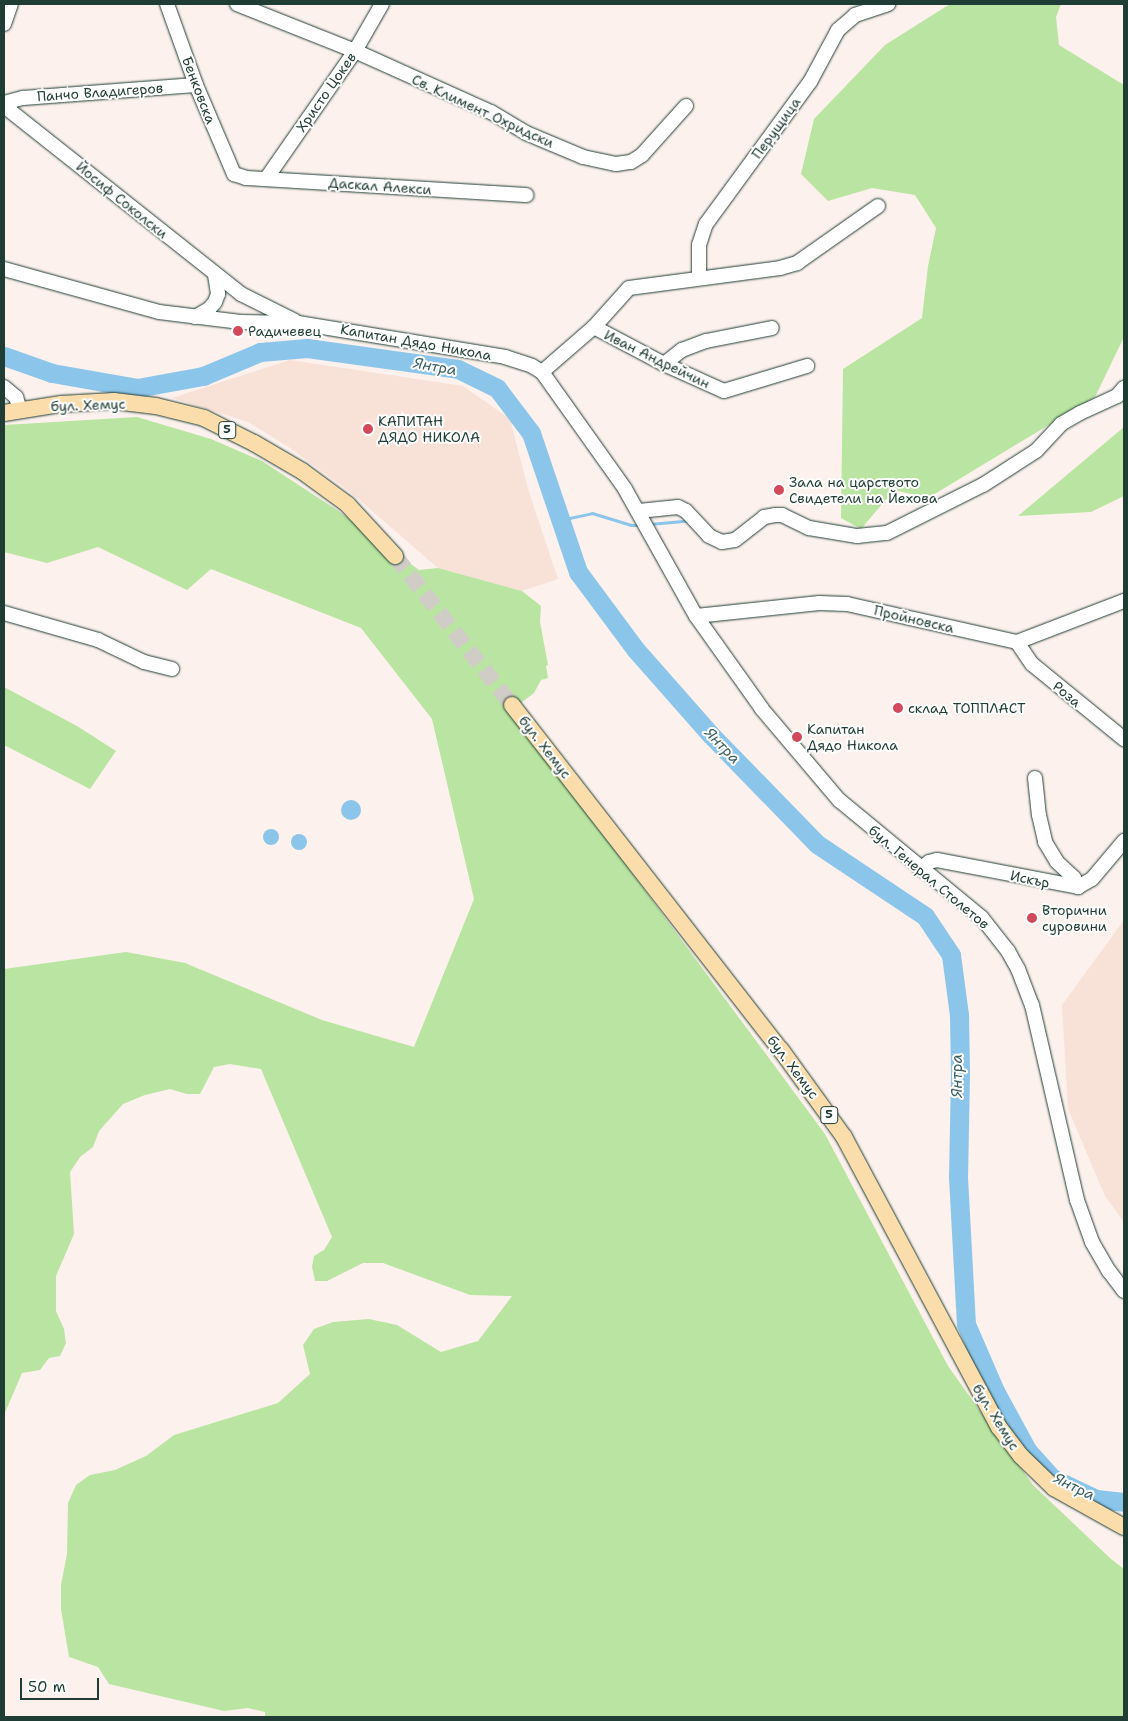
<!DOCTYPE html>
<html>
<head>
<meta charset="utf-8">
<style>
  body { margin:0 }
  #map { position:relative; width:1128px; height:1721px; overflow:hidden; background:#fcf1ec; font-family:"Shantell Sans",sans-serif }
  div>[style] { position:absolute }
  .built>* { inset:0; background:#f8e1d6 }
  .green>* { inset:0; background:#bae4a1 }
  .water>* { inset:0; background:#8bc5ea }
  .round { border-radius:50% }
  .stream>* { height:3px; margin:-1.5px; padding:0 1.5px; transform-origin:1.5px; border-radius:1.5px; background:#8bc5ea }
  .river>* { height:19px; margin:-9.5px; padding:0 9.5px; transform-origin:9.5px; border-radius:9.5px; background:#8bc5ea }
  .major-tunnel>* { height:16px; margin-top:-8px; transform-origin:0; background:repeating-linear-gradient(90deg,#d0cdc7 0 16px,transparent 0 24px) }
  .roads { filter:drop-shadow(0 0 1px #1f3d34) drop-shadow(0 0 1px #1f3d34) }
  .minor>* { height:14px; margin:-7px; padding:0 7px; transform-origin:7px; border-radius:7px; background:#fff }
  .major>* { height:16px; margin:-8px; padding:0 8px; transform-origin:8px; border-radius:8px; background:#faddab }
  .dots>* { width:14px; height:14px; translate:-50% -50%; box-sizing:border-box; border:2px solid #fff; border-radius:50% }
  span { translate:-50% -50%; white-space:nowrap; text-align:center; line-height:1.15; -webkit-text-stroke:4px #fff; paint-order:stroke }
  .shield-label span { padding:1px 4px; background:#fff; border:1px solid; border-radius:4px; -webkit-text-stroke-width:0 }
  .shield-label { font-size:12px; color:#1f3d34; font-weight:700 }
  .street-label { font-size:14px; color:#1f3d34 }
  .poi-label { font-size:14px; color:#1f3d34 }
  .left { translate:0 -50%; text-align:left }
  .water-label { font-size:15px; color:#3a5f62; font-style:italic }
  .frame { position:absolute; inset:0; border:5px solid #1f3d34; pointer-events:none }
  .scale { position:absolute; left:20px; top:1678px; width:79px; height:22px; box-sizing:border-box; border:2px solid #1f3d34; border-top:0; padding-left:6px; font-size:15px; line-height:18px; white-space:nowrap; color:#1f3d34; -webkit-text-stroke:4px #fff; paint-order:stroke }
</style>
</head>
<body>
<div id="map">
  <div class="built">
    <div style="clip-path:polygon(290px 360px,463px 386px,510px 419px,528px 489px,558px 579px,522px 591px,438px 568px,349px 491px,287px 446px,248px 422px,172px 398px)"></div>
    <div style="clip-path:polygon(1124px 920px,1124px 1222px,1105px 1196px,1068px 1109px,1062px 1005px)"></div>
  </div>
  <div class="green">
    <div style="clip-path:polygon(950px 4px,1061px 4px,1056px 17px,1059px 45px,1124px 85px,1124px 337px,1095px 397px,928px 498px,894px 490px,861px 529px,841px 518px,843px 369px,922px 318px,928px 266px,936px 228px,915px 195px,872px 188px,828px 201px,801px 174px,814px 119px,885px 45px)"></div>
    <div style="clip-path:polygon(137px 417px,211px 439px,262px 461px,337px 510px,419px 570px,438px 568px,522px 591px,541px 606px,540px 622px,548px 665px,546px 666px,548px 678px,541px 680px,534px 693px,509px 712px,572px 792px,825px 1134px,948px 1366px,1033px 1485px,1111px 1559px,1124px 1569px,1124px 1717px,265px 1717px,265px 1712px,248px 1708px,224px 1711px,109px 1684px,98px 1667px,69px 1657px,61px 1609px,61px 1585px,67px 1554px,68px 1503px,76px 1485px,90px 1475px,115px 1470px,146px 1456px,174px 1435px,278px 1403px,310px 1374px,303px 1345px,314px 1329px,333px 1322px,369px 1319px,397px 1325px,441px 1352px,478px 1341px,512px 1296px,470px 1295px,383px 1263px,363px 1263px,327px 1281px,315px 1281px,312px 1267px,314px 1256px,324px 1250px,332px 1237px,261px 1069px,230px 1064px,214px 1067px,200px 1094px,187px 1094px,170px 1089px,145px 1095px,123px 1104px,99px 1131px,93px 1147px,80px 1157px,70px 1172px,74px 1234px,56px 1276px,56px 1311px,64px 1329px,66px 1343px,60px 1356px,49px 1358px,40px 1370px,22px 1373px,4px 1415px,4px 969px,126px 952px,185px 963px,322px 1020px,414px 1047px,474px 899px,432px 719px,361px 628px,211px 569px,187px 590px,98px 547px,47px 563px,4px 552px,4px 425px)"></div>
    <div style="clip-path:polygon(1124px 427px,1124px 496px,1091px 512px,1018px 516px)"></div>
    <div style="clip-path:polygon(4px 687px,77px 726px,116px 751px,90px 789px,4px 745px)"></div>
  </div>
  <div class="water">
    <div class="round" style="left:341px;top:800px;width:20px;height:20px"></div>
    <div class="round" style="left:263px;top:829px;width:16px;height:16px"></div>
    <div class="round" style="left:291px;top:834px;width:16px;height:16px"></div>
  </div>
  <div class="stream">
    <div style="left:560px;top:520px;width:33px;rotate:-12deg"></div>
    <div style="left:592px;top:513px;width:41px;rotate:17.1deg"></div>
    <div style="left:631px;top:525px;width:9px"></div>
    <div style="left:649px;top:524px;width:37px;rotate:-5deg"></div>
  </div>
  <div class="river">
    <div style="left:4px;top:356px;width:51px;rotate:19.5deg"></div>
    <div style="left:52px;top:373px;width:86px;rotate:10deg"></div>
    <div style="left:137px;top:388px;width:67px;rotate:-10.3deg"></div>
    <div style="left:203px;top:376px;width:62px;rotate:-22.8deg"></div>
    <div style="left:260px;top:352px;width:47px;rotate:-4.9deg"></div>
    <div style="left:307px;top:348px;width:152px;rotate:7.9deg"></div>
    <div style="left:458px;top:369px;width:43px;rotate:26deg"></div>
    <div style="left:497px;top:388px;width:56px;rotate:52.9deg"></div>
    <div style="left:531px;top:433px;width:147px;rotate:71.3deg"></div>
    <div style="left:578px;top:572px;width:97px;rotate:53.4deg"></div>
    <div style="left:636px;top:650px;width:112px;rotate:48.6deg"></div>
    <div style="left:710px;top:734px;width:153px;rotate:45.8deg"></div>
    <div style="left:817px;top:844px;width:130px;rotate:33.7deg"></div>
    <div style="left:925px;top:916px;width:47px;rotate:56.3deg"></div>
    <div style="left:951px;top:955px;width:61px;rotate:82.4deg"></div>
    <div style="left:959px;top:1015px;width:59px;rotate:89deg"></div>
    <div style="left:960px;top:1074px;width:103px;rotate:91.1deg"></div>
    <div style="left:958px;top:1177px;width:147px;rotate:86.9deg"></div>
    <div style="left:966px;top:1324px;width:73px;rotate:66.6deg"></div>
    <div style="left:995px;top:1391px;width:67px;rotate:61.5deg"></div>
    <div style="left:1027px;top:1450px;width:38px;rotate:48deg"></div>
    <div style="left:1052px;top:1478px;width:49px;rotate:25.5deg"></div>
    <div style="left:1096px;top:1499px;width:28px;rotate:6deg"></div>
  </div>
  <div class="major-tunnel">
    <div style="left:395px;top:556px;width:189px;rotate:51.9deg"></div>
  </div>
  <div class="roads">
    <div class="minor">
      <div style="left:167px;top:4px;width:86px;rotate:70.3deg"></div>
      <div style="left:196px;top:85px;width:97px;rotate:66.9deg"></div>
      <div style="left:234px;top:174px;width:13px;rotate:18deg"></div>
      <div style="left:246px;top:178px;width:281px;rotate:3.5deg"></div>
      <div style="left:237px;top:4px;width:127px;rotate:21.7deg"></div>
      <div style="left:355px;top:51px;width:149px;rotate:24.2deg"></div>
      <div style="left:491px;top:112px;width:41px;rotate:31deg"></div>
      <div style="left:526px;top:133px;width:62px;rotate:22.8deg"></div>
      <div style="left:583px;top:157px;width:34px;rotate:12deg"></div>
      <div style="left:616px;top:164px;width:15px;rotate:-8deg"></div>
      <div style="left:631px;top:162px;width:13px;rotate:-32deg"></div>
      <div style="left:642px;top:155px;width:66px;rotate:-48.1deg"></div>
      <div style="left:4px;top:24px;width:21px;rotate:-71deg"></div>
      <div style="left:4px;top:103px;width:20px;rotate:-15deg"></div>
      <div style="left:23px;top:98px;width:173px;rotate:-4.3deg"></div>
      <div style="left:4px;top:106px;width:303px;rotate:38.4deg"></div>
      <div style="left:241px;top:294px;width:60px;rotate:26.6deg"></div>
      <div style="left:266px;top:179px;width:156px;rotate:-55.2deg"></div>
      <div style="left:355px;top:51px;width:54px;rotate:-60.1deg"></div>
      <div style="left:4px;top:269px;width:161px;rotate:15.5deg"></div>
      <div style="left:159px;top:312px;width:82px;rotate:7deg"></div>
      <div style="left:240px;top:322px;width:58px;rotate:1deg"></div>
      <div style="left:298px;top:323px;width:210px;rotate:9.3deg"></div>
      <div style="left:505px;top:357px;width:28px;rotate:18deg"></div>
      <div style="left:532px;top:366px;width:12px;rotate:31deg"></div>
      <div style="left:542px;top:372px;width:143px;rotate:54.6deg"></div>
      <div style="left:625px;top:489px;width:145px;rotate:60.8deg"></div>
      <div style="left:696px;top:616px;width:114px;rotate:54.6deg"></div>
      <div style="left:762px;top:709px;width:119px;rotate:49.8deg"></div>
      <div style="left:839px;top:800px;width:185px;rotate:39.5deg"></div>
      <div style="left:982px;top:918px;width:42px;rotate:51.8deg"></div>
      <div style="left:1008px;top:951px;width:21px;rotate:61deg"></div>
      <div style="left:1018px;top:969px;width:39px;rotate:69deg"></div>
      <div style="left:1032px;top:1005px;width:200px;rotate:77deg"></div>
      <div style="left:1077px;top:1200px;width:45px;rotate:70.3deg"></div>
      <div style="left:1092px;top:1242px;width:34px;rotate:60deg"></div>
      <div style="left:1109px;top:1271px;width:25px;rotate:53deg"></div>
      <div style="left:699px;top:277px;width:32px;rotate:-90deg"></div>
      <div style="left:699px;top:245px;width:22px;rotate:-72deg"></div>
      <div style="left:706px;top:224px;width:176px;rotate:-53.8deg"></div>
      <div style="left:810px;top:82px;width:59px;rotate:-61.7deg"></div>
      <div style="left:838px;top:30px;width:23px;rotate:-41deg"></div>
      <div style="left:855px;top:15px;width:35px;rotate:-18deg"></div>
      <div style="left:195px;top:317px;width:16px;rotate:-30deg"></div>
      <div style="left:209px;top:309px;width:9px;rotate:-49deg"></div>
      <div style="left:215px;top:302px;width:9px;rotate:-69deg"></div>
      <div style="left:218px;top:294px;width:20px;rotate:-99deg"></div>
      <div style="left:594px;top:327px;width:79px;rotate:27.9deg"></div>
      <div style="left:664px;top:364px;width:66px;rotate:24.2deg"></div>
      <div style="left:724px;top:391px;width:87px;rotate:-16.8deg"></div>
      <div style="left:664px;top:364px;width:23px;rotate:-38deg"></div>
      <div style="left:682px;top:350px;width:26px;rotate:-21deg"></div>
      <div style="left:706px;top:341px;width:67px;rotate:-11.1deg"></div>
      <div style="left:542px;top:372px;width:69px;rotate:-40.9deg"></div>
      <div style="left:594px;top:327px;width:52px;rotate:-48.1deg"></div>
      <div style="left:629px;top:288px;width:152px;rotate:-7.5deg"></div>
      <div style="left:780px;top:268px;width:18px;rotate:-16deg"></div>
      <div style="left:797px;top:263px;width:99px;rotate:-35.1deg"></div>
      <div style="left:4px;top:387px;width:16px;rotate:40deg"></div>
      <div style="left:16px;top:397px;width:14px;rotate:73deg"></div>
      <div style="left:639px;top:511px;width:39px;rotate:-6deg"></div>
      <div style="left:678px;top:507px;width:9px;rotate:27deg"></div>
      <div style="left:686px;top:511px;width:34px;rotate:47deg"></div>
      <div style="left:709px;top:536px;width:14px;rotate:25deg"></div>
      <div style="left:722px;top:542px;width:13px;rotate:-9deg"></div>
      <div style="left:735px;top:540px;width:37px;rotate:-38deg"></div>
      <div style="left:764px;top:517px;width:11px;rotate:-10deg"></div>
      <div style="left:775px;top:515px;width:7px"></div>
      <div style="left:782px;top:515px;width:30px;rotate:26deg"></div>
      <div style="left:809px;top:528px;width:49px;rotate:9.5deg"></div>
      <div style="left:857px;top:536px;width:30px;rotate:-6deg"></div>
      <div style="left:887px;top:533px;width:107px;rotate:-26.6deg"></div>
      <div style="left:983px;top:485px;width:63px;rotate:-32.7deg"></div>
      <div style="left:1036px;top:451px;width:37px;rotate:-47deg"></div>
      <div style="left:1061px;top:424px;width:22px;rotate:-30deg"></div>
      <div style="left:1080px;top:413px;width:41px;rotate:-24.7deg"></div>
      <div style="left:1117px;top:396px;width:11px;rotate:-49deg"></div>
      <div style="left:4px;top:613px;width:98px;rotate:16deg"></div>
      <div style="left:98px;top:640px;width:51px;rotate:25.6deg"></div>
      <div style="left:144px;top:662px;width:29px;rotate:14deg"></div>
      <div style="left:696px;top:616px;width:124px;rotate:-6deg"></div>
      <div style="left:819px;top:603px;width:28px;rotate:2deg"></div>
      <div style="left:847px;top:604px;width:174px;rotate:12.6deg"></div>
      <div style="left:1017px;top:642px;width:115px;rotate:-21deg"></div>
      <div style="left:1017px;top:642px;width:27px;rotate:56deg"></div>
      <div style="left:1032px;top:664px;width:119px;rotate:39.2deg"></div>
      <div style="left:1035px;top:778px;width:37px;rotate:84deg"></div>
      <div style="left:1039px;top:815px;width:28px;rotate:77deg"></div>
      <div style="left:1045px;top:842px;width:23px;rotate:59deg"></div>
      <div style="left:1057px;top:862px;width:23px;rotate:43deg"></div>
      <div style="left:1074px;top:878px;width:10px;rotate:66deg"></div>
      <div style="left:920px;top:869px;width:11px;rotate:-38deg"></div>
      <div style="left:929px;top:862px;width:8px;rotate:-14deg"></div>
      <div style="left:937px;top:860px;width:144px;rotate:10.8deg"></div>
      <div style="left:1078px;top:887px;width:16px;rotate:-30deg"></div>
      <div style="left:1092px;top:879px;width:50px;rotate:-49.9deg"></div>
    </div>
    <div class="major">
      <div style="left:4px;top:413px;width:58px;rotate:-9deg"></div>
      <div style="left:61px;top:404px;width:53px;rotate:-3.2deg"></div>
      <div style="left:114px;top:401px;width:42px;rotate:6.8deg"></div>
      <div style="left:156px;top:406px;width:49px;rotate:14deg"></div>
      <div style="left:204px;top:418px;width:56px;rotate:26.6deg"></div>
      <div style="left:254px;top:443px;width:56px;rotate:30.3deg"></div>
      <div style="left:302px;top:471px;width:56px;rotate:36.3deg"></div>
      <div style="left:347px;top:504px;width:71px;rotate:47.3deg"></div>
      <div style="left:512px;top:705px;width:437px;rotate:52.1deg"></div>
      <div style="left:781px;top:1050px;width:107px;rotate:54.1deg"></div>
      <div style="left:844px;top:1137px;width:329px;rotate:61.9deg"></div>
      <div style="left:999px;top:1427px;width:36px;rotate:53deg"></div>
      <div style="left:1021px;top:1456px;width:46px;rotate:44.1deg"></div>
      <div style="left:1054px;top:1488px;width:80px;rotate:29.1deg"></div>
    </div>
  </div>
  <div class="dots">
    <div style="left:238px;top:331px;background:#d1495b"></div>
    <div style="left:368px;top:429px;background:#d1495b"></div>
    <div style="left:779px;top:490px;background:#d1495b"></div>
    <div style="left:898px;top:708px;background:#d1495b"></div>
    <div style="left:797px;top:737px;background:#d1495b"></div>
    <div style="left:1032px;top:918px;background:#d1495b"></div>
  </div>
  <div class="shield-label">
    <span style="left:227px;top:430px">5</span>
    <span style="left:829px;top:1115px">5</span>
  </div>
  <div class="street-label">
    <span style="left:199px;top:90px;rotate:69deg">Бенковска</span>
    <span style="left:100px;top:92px;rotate:-4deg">Панчо Владигеров</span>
    <span style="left:326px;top:92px;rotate:-55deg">Христо Цокев</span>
    <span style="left:483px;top:111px;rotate:25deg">Св. Климент Охридски</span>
    <span style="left:776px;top:128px;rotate:-54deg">Перущица</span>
    <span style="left:380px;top:186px;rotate:4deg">Даскал Алекси</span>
    <span style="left:122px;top:200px;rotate:39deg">Йосиф Соколски</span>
    <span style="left:416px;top:342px;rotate:10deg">Капитан Дядо Никола</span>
    <span style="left:657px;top:359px;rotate:26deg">Иван Андрейчин</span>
    <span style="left:88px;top:405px;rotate:-2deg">бул. Хемус</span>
    <span style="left:914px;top:619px;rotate:13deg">Пройновска</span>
    <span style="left:1067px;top:694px;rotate:40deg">Роза</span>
    <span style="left:545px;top:747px;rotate:52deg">бул. Хемус</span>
    <span style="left:929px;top:877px;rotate:40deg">бул. Генерал Столетов</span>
    <span style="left:1030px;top:879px;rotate:12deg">Искър</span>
    <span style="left:793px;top:1067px;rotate:53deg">бул. Хемус</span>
    <span style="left:996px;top:1417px;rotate:58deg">бул. Хемус</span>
  </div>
  <div class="poi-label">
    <span class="left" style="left:248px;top:331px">Радичевец</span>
    <span class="left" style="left:378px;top:429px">КАПИТАН<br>ДЯДО НИКОЛА</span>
    <span class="left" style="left:789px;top:490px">Зала на царството<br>Свидетели на Йехова</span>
    <span class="left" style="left:908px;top:708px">склад ТОППЛАСТ</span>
    <span class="left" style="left:807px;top:737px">Капитан<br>Дядо Никола</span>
    <span class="left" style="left:1042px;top:918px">Вторични<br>суровини</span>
  </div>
  <div class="water-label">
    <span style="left:435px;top:367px;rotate:10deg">Янтра</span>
    <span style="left:722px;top:746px;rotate:46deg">Янтра</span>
    <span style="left:958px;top:1076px;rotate:-90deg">Янтра</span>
    <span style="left:1074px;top:1487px;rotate:26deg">Янтра</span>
  </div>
  <div class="frame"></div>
  <div class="scale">50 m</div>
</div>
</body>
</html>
